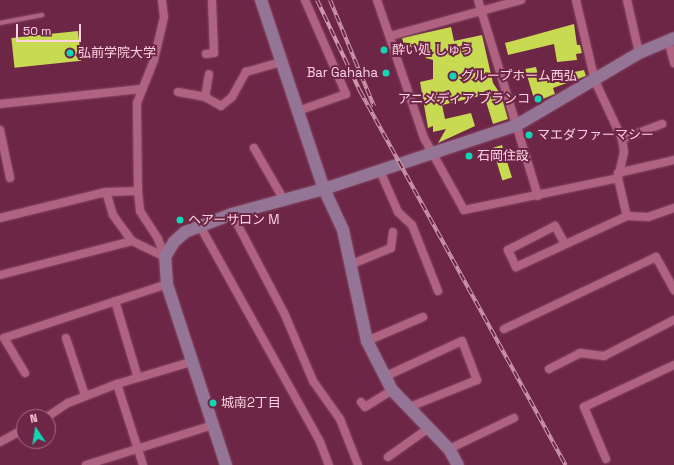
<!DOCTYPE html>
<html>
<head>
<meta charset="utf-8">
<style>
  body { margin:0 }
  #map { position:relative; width:674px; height:465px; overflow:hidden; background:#6d2645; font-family:"Space Grotesk","Noto Sans JP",sans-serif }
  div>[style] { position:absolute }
  .building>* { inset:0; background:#c8d952; transform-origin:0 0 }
  .roads { filter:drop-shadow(0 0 1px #864866) drop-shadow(0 0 1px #864866) }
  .lane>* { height:4px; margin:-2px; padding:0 2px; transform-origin:2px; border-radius:2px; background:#b06381 }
  .street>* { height:8px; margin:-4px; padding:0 4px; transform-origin:4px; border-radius:4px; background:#b06381 }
  .secondary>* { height:12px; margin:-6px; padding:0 6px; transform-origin:6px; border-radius:6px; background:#947596 }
  .rail>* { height:4px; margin-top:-2px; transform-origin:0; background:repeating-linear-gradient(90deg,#6d2645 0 8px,#cd98ac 0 16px); box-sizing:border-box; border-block:1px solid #cd98ac }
  .dots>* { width:11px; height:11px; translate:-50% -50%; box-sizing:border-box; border:2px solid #6d2645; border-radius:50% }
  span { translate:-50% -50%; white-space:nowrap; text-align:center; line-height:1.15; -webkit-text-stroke:4px #6d2645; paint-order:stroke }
  .poi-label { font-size:13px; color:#fed2e1 }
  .left { translate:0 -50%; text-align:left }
  .right { translate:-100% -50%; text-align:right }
  .north { position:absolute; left:16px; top:409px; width:40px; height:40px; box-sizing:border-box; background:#6d2645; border:1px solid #a76b83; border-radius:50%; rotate:348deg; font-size:11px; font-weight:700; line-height:16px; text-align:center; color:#fed2e1 }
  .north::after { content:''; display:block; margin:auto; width:14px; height:18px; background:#12d5b4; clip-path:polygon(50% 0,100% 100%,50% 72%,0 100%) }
  .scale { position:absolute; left:16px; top:24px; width:65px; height:18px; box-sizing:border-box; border:2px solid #fed2e1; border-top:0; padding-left:5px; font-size:12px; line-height:14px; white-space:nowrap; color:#fed2e1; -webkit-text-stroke:3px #6d2645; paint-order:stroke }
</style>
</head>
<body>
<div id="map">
  <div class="building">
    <div style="clip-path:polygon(574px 24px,577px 45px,580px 45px,582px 53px,576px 54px,577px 60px,557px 62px,554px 44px,508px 55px,505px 43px)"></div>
    <div style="clip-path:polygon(451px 27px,454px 41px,482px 35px,493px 83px,501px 95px,508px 119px,493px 124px,484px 95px,442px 105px,445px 119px,471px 113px,475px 126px,438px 143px,446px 129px,433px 132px,433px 126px,428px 128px,420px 82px,433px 79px,433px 60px,426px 58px,424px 44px,405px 49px,402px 38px)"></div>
    <div style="left:78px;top:31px;width:30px;height:67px;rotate:84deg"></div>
    <div style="clip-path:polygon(536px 67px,539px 79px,584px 70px,586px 76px,553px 88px,555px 94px,535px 102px,525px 69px)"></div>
    <div style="left:502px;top:145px;width:34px;height:10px;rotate:73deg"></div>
  </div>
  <div class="roads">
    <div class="lane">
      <div style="left:0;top:23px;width:43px;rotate:-10.8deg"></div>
    </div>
    <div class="street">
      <div style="left:377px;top:0;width:146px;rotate:71.2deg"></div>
      <div style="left:424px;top:138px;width:82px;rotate:60.9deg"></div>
      <div style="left:464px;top:210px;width:157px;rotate:-11.7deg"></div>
      <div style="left:478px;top:0;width:205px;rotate:73deg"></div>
      <div style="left:576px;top:0;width:83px;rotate:76.8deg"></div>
      <div style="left:595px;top:81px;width:64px;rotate:65deg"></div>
      <div style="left:622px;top:139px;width:13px;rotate:81deg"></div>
      <div style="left:624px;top:152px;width:27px;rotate:103deg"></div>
      <div style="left:618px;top:178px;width:39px;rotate:77deg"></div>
      <div style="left:627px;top:216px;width:21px;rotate:3deg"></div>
      <div style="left:648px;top:217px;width:28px;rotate:-19deg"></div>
      <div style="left:627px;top:0;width:54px;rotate:77.2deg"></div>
      <div style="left:390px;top:36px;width:136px;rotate:-15.4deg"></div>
      <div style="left:668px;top:40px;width:24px;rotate:75deg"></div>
      <div style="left:206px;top:54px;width:8px;rotate:-7deg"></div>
      <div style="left:214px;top:53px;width:53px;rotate:-92.2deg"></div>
      <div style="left:178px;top:92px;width:27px;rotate:10deg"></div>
      <div style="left:205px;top:97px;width:18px;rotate:29deg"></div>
      <div style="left:221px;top:106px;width:14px;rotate:-39deg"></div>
      <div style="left:232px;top:97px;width:29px;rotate:-61deg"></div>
      <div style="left:246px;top:72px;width:36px;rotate:-16deg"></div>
      <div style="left:205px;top:97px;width:23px;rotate:-80deg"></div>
      <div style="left:0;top:104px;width:142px;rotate:-6.1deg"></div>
      <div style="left:298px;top:111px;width:51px;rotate:-19.5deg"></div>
      <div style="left:346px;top:94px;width:103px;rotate:-113.6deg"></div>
      <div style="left:0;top:130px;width:49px;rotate:78.2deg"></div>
      <div style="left:622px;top:139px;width:43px;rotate:-20.6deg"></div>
      <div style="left:254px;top:148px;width:60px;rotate:60deg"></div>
      <div style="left:380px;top:171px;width:45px;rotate:66.3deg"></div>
      <div style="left:398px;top:212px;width:19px;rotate:43deg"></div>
      <div style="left:412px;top:225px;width:71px;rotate:68.5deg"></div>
      <div style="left:618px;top:173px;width:57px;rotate:-13.1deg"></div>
      <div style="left:138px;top:191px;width:88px;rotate:-90.7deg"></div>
      <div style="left:137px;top:103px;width:46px;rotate:-68.4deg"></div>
      <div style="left:154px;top:60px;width:44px;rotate:-76.9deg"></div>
      <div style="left:164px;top:17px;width:17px;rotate:-97deg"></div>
      <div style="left:106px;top:192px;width:32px;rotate:-2deg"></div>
      <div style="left:138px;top:191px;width:20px;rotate:84deg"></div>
      <div style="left:140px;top:211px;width:33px;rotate:57deg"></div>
      <div style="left:158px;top:239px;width:19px;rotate:69deg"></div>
      <div style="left:232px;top:214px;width:114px;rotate:62.3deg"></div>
      <div style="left:285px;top:315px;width:72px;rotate:67deg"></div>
      <div style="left:313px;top:381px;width:47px;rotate:54.6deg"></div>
      <div style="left:340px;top:419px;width:49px;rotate:68.6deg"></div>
      <div style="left:0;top:218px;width:109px;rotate:-13.8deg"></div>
      <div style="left:106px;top:192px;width:24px;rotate:73deg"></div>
      <div style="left:113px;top:215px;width:32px;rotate:54deg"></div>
      <div style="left:132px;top:241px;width:37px;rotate:26deg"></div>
      <div style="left:200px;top:226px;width:247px;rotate:60.9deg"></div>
      <div style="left:320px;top:442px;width:25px;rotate:69deg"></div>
      <div style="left:565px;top:244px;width:21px;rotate:-119deg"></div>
      <div style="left:555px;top:226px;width:53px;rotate:152.9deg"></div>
      <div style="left:508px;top:250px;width:19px;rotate:65deg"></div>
      <div style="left:516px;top:267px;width:122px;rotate:-24.7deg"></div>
      <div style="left:352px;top:264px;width:42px;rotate:-22.3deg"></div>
      <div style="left:391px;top:248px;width:16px;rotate:-83deg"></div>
      <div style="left:0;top:275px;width:136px;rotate:-14.4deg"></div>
      <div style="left:115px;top:301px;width:80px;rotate:73.4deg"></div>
      <div style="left:504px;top:329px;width:168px;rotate:-25.3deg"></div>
      <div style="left:656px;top:257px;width:38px;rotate:61deg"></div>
      <div style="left:66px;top:338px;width:60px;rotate:71.6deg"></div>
      <div style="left:367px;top:341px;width:61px;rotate:-23.2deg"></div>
      <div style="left:549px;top:369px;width:35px;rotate:-27deg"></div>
      <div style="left:580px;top:353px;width:24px;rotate:7deg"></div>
      <div style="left:604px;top:356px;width:79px;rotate:-27.2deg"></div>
      <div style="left:25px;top:373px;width:41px;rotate:-121deg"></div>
      <div style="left:4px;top:338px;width:172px;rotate:-18.3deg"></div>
      <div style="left:384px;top:377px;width:86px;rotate:-24.8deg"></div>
      <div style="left:462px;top:341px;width:42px;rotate:69deg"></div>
      <div style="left:477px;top:380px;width:75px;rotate:158.2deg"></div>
      <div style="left:361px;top:402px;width:6px;rotate:51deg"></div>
      <div style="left:365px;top:407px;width:32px;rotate:-32deg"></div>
      <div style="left:47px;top:417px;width:25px;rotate:-34deg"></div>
      <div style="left:68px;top:403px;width:53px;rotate:-21.2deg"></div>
      <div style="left:0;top:442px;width:27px;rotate:-28deg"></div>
      <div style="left:449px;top:449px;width:72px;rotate:-25.5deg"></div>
      <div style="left:388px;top:457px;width:50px;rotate:-35.3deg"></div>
      <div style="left:606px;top:459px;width:56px;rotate:-112.9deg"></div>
      <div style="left:584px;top:407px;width:99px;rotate:-25deg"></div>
      <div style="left:86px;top:465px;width:133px;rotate:-17.5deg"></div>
      <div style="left:143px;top:465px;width:85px;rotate:-107.8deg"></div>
      <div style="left:117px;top:384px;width:80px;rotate:-16.6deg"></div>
    </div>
    <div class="secondary">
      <div style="left:261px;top:0;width:199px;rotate:71.6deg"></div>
      <div style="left:324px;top:189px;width:45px;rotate:65.1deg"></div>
      <div style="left:343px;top:230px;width:114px;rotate:77.8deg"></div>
      <div style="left:367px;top:341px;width:55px;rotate:63deg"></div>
      <div style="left:392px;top:390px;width:82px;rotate:46deg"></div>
      <div style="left:449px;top:449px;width:18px;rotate:61deg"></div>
      <div style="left:226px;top:465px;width:190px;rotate:-108.1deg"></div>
      <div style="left:167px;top:284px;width:27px;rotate:-94deg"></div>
      <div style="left:165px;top:257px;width:17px;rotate:-59deg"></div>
      <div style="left:174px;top:242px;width:15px;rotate:-42deg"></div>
      <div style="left:185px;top:232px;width:50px;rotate:-21deg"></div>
      <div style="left:232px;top:214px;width:95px;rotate:-15.2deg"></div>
      <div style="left:324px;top:189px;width:203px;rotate:-18.3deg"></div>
      <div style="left:517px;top:125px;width:142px;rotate:-30.5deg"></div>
      <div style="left:639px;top:53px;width:38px;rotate:-23deg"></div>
    </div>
  </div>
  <div class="rail">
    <div style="left:317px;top:0;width:101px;rotate:64.7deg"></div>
    <div style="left:360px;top:91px;width:427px;rotate:61.2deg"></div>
    <div style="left:330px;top:0;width:115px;rotate:67.5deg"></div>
  </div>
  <div class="dots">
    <div style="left:384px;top:50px;background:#12d5b4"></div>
    <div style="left:70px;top:53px;background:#12d5b4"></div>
    <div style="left:386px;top:73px;background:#12d5b4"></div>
    <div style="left:453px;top:76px;background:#12d5b4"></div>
    <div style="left:538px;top:99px;background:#12d5b4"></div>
    <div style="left:529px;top:135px;background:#12d5b4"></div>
    <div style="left:469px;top:156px;background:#12d5b4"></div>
    <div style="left:180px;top:220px;background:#12d5b4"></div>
    <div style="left:213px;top:403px;background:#12d5b4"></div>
  </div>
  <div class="poi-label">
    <span class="left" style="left:392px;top:50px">酔い処 しゅう</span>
    <span class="left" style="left:78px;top:53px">弘前学院大学</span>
    <span class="right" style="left:378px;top:73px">Bar Gahaha</span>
    <span class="left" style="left:461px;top:76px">グループホーム西弘</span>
    <span class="right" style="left:530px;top:99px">アニメディア ブランコ</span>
    <span class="left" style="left:537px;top:135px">マエダファーマシー</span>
    <span class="left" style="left:477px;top:156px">石岡住設</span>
    <span class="left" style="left:188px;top:220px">ヘアーサロン M</span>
    <span class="left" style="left:221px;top:403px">城南2丁目</span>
  </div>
  <div class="north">N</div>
  <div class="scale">50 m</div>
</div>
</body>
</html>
